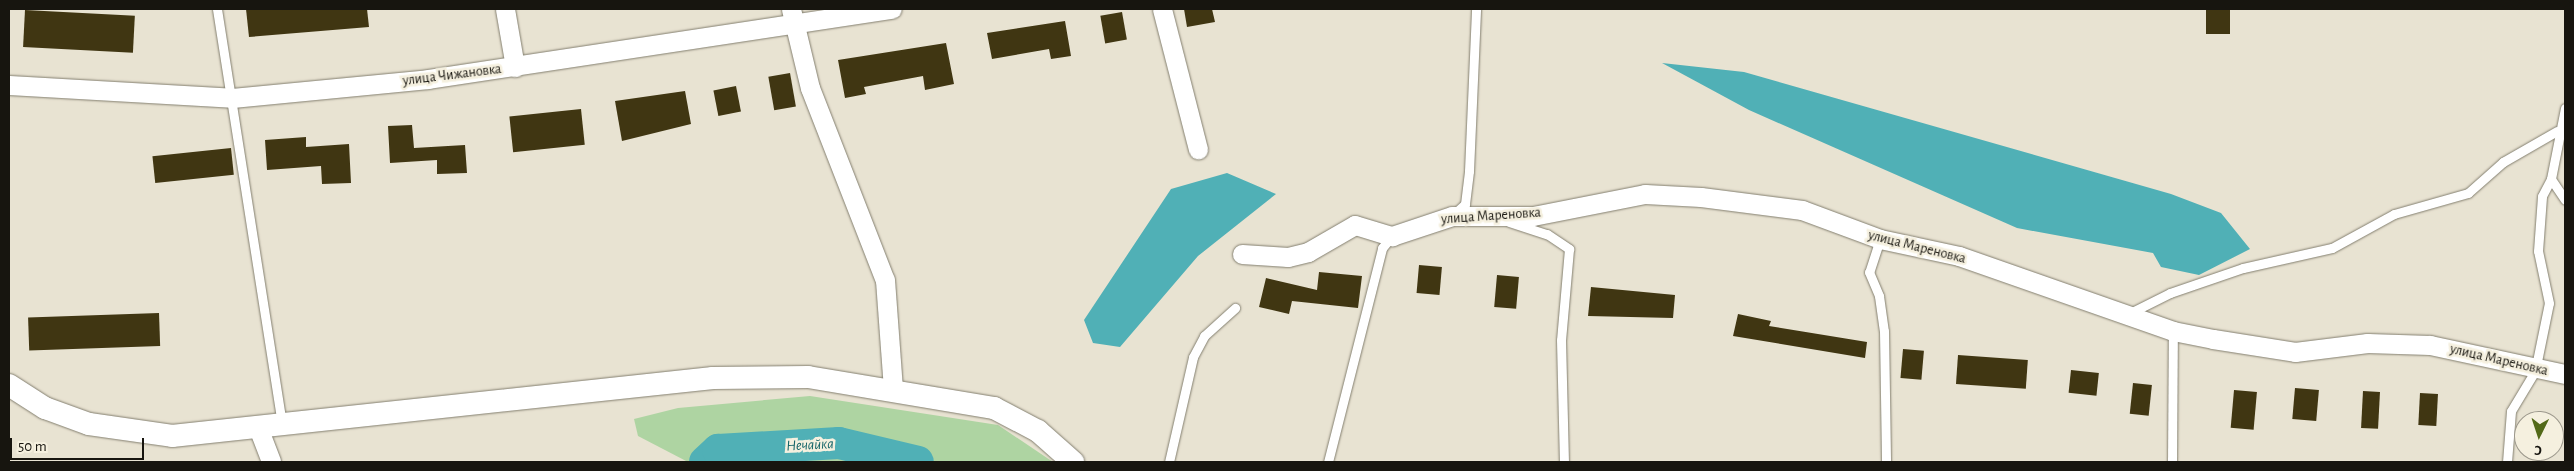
<!DOCTYPE html>
<html>
<head>
<meta charset="utf-8">
<style>
  body { margin:0 }
  #map { position:relative; width:2574px; height:471px; overflow:hidden; background:#e8e3d2; font-family:"Alegreya Sans",sans-serif }
  div>[style] { position:absolute }
  .green>* { inset:0; background:#aed4a2 }
  .water>* { inset:0; background:#50b0b6 }
  .river>* { height:32px; margin:-16px; padding:0 16px; transform-origin:16px; border-radius:16px; background:#50b0b6 }
  .building>* { inset:0; background:#403612; transform-origin:0 0 }
  .roads { filter:drop-shadow(0 0 1px #837f6f) drop-shadow(0 0 1px #837f6f) }
  .service>* { height:9px; margin:-4.5px; padding:0 4.5px; transform-origin:4.5px; border-radius:4.5px; background:#fff }
  .minor>* { height:19px; margin:-9.5px; padding:0 9.5px; transform-origin:9.5px; border-radius:9.5px; background:#fff }
  .tertiary>* { height:22px; margin:-11px; padding:0 11px; transform-origin:11px; border-radius:11px; background:#fff }
  span { translate:-50% -50%; white-space:nowrap; text-align:center; line-height:1.15; -webkit-text-stroke:5px #f5f0df; paint-order:stroke }
  .street-label { font-size:14px; color:#17150f }
  .water-label { font-size:15px; color:#146468; font-style:italic }
  .frame { position:absolute; inset:0; border:10px solid #17150f; pointer-events:none }
  .north { position:absolute; left:2514px; top:411px; width:50px; height:50px; box-sizing:border-box; background:#f5f0df; border:1px solid #9c988c; border-radius:50%; rotate:184deg; font-size:14px; font-weight:700; line-height:20px; text-align:center; color:#17150f }
  .north::after { content:''; display:block; margin:auto; width:18px; height:22px; background:#536918; clip-path:polygon(50% 0,100% 100%,50% 72%,0 100%) }
  .scale { position:absolute; left:10px; top:438px; width:134px; height:22px; box-sizing:border-box; border:2px solid #17150f; border-top:0; padding-left:6px; font-size:15px; line-height:18px; white-space:nowrap; color:#17150f; -webkit-text-stroke:4px #f5f0df; paint-order:stroke }
</style>
</head>
<body>
<div id="map">
  <div class="green">
    <div style="clip-path:polygon(810px 396px,998px 425px,1053px 462px,688px 462px,638px 436px,634px 419px,678px 408px)"></div>
  </div>
  <div class="water">
    <div style="clip-path:polygon(1662px 63px,1744px 72px,2171px 194px,2221px 213px,2250px 249px,2199px 275px,2161px 267px,2153px 253px,2017px 228px,1749px 110px)"></div>
    <div style="clip-path:polygon(1227px 173px,1276px 194px,1198px 256px,1120px 347px,1093px 343px,1084px 320px,1171px 189px)"></div>
  </div>
  <div class="river">
    <div style="left:705px;top:462px;width:18px;rotate:-43deg"></div>
    <div style="left:718px;top:450px;width:121px;rotate:-3.3deg"></div>
    <div style="left:839px;top:443px;width:81px;rotate:13.5deg"></div>
  </div>
  <div class="building">
    <div style="clip-path:polygon(246px 9px,367px 9px,369px 27px,249px 37px)"></div>
    <div style="clip-path:polygon(1184px 9px,1212px 9px,1215px 22px,1187px 27px)"></div>
    <div style="left:2206px;top:9px;width:24px;height:25px"></div>
    <div style="left:25px;top:10px;width:110px;height:37px;rotate:3deg"></div>
    <div style="left:1122px;top:12px;width:28px;height:22px;rotate:80deg"></div>
    <div style="clip-path:polygon(1065px 21px,1071px 56px,1051px 59px,1049px 49px,992px 59px,987px 33px)"></div>
    <div style="clip-path:polygon(946px 43px,954px 84px,925px 90px,923px 76px,864px 87px,866px 94px,845px 98px,838px 60px)"></div>
    <div style="left:790px;top:73px;width:34px;height:22px;rotate:80deg"></div>
    <div style="left:736px;top:86px;width:26px;height:23px;rotate:79deg"></div>
    <div style="clip-path:polygon(685px 91px,691px 124px,622px 141px,615px 101px)"></div>
    <div style="left:581px;top:109px;width:36px;height:72px;rotate:84deg"></div>
    <div style="clip-path:polygon(412px 125px,414px 148px,465px 145px,467px 173px,437px 174px,437px 160px,390px 163px,388px 126px)"></div>
    <div style="clip-path:polygon(306px 137px,306px 147px,349px 144px,351px 183px,322px 184px,321px 166px,267px 170px,265px 140px)"></div>
    <div style="left:231px;top:148px;width:27px;height:79px;rotate:84deg"></div>
    <div style="left:1419px;top:265px;width:23px;height:28px;rotate:5deg"></div>
    <div style="clip-path:polygon(1319px 272px,1362px 276px,1358px 308px,1292px 301px,1289px 314px,1259px 307px,1266px 278px,1317px 290px)"></div>
    <div style="left:1497px;top:275px;width:22px;height:32px;rotate:5deg"></div>
    <div style="clip-path:polygon(1591px 287px,1675px 295px,1673px 318px,1588px 316px)"></div>
    <div style="left:159px;top:313px;width:33px;height:131px;rotate:88deg"></div>
    <div style="clip-path:polygon(1738px 314px,1771px 321px,1769px 326px,1867px 342px,1865px 358px,1733px 336px)"></div>
    <div style="left:1903px;top:349px;width:21px;height:29px;rotate:5deg"></div>
    <div style="left:1958px;top:355px;width:70px;height:29px;rotate:4deg"></div>
    <div style="left:2071px;top:370px;width:28px;height:23px;rotate:6deg"></div>
    <div style="left:2133px;top:383px;width:19px;height:31px;rotate:6deg"></div>
    <div style="left:2295px;top:388px;width:24px;height:31px;rotate:5deg"></div>
    <div style="left:2234px;top:390px;width:23px;height:38px;rotate:5deg"></div>
    <div style="left:2363px;top:391px;width:17px;height:37px;rotate:3deg"></div>
    <div style="left:2420px;top:393px;width:18px;height:32px;rotate:3deg"></div>
  </div>
  <div class="roads">
    <div class="service">
      <div style="left:217px;top:9px;width:421px;rotate:81.1deg"></div>
      <div style="left:2565px;top:108px;width:72px;rotate:101.2deg"></div>
      <div style="left:2551px;top:179px;width:25px;rotate:56deg"></div>
      <div style="left:1454px;top:214px;width:15px;rotate:-42deg"></div>
      <div style="left:1465px;top:204px;width:33px;rotate:-83deg"></div>
      <div style="left:1469px;top:171px;width:162px;rotate:-87.5deg"></div>
      <div style="left:1509px;top:222px;width:40px;rotate:18deg"></div>
      <div style="left:1547px;top:234px;width:27px;rotate:34deg"></div>
      <div style="left:1569px;top:249px;width:91px;rotate:95deg"></div>
      <div style="left:1561px;top:340px;width:122px;rotate:88.6deg"></div>
      <div style="left:1880px;top:239px;width:35px;rotate:108deg"></div>
      <div style="left:1869px;top:272px;width:26px;rotate:67deg"></div>
      <div style="left:1879px;top:296px;width:35px;rotate:82deg"></div>
      <div style="left:1884px;top:331px;width:131px;rotate:89.1deg"></div>
      <div style="left:2128px;top:314px;width:47px;rotate:-26.6deg"></div>
      <div style="left:2170px;top:293px;width:77px;rotate:-18.9deg"></div>
      <div style="left:2243px;top:268px;width:91px;rotate:-12.7deg"></div>
      <div style="left:2332px;top:248px;width:71px;rotate:-28.7deg"></div>
      <div style="left:2394px;top:214px;width:77px;rotate:-15.8deg"></div>
      <div style="left:2468px;top:193px;width:47px;rotate:-41.5deg"></div>
      <div style="left:2503px;top:162px;width:62px;rotate:-29.9deg"></div>
      <div style="left:1169px;top:462px;width:108px;rotate:-77.1deg"></div>
      <div style="left:1193px;top:357px;width:24px;rotate:-62deg"></div>
      <div style="left:1204px;top:336px;width:42px;rotate:-42.1deg"></div>
      <div style="left:1328px;top:462px;width:221px;rotate:-75.8deg"></div>
      <div style="left:1382px;top:248px;width:16px;rotate:-50deg"></div>
      <div style="left:2172px;top:462px;width:131px;rotate:-89.6deg"></div>
      <div style="left:2507px;top:462px;width:51px;rotate:-85.5deg"></div>
      <div style="left:2511px;top:411px;width:47px;rotate:-59deg"></div>
      <div style="left:2535px;top:371px;width:69px;rotate:-78.4deg"></div>
      <div style="left:2549px;top:303px;width:53px;rotate:-101.9deg"></div>
      <div style="left:2538px;top:251px;width:55px;rotate:-85.8deg"></div>
      <div style="left:2542px;top:196px;width:19px;rotate:-62deg"></div>
    </div>
    <div class="minor">
      <div style="left:505px;top:9px;width:59px;rotate:80.2deg"></div>
      <div style="left:791px;top:9px;width:81px;rotate:76.5deg"></div>
      <div style="left:810px;top:88px;width:206px;rotate:68.7deg"></div>
      <div style="left:885px;top:280px;width:109px;rotate:85.8deg"></div>
      <div style="left:1162px;top:9px;width:145px;rotate:75.6deg"></div>
      <div style="left:9px;top:85px;width:223px;rotate:3.3deg"></div>
      <div style="left:232px;top:98px;width:197px;rotate:-5.5deg"></div>
      <div style="left:428px;top:79px;width:469px;rotate:-8.6deg"></div>
      <div style="left:1242px;top:254px;width:46px;rotate:3.7deg"></div>
      <div style="left:1288px;top:257px;width:21px;rotate:-14deg"></div>
      <div style="left:1308px;top:252px;width:54px;rotate:-29.9deg"></div>
      <div style="left:1355px;top:225px;width:39px;rotate:17deg"></div>
      <div style="left:1392px;top:236px;width:63px;rotate:-18.4deg"></div>
      <div style="left:1452px;top:216px;width:81px"></div>
      <div style="left:1533px;top:216px;width:114px;rotate:-11.1deg"></div>
      <div style="left:1645px;top:194px;width:56px;rotate:3.1deg"></div>
      <div style="left:1701px;top:197px;width:102px;rotate:7.3deg"></div>
      <div style="left:1802px;top:210px;width:83px;rotate:20.4deg"></div>
      <div style="left:1880px;top:239px;width:81px;rotate:12.1deg"></div>
      <div style="left:1959px;top:256px;width:227px;rotate:19.3deg"></div>
      <div style="left:2173px;top:331px;width:41px;rotate:11.3deg"></div>
      <div style="left:2213px;top:339px;width:83px;rotate:9deg"></div>
      <div style="left:2295px;top:352px;width:73px;rotate:-7.1deg"></div>
      <div style="left:2367px;top:343px;width:63px;rotate:1.8deg"></div>
      <div style="left:2430px;top:345px;width:138px;rotate:12.1deg"></div>
      <div style="left:259px;top:430px;width:34px;rotate:69deg"></div>
    </div>
    <div class="tertiary">
      <div style="left:9px;top:385px;width:43px;rotate:32.6deg"></div>
      <div style="left:45px;top:408px;width:47px;rotate:20deg"></div>
      <div style="left:89px;top:424px;width:84px;rotate:8.2deg"></div>
      <div style="left:172px;top:436px;width:544px;rotate:-6.12deg"></div>
      <div style="left:713px;top:378px;width:95px;rotate:-0.6deg"></div>
      <div style="left:808px;top:377px;width:189px;rotate:9.5deg"></div>
      <div style="left:994px;top:408px;width:50px;rotate:27.6deg"></div>
      <div style="left:1038px;top:431px;width:47px;rotate:41.5deg"></div>
    </div>
  </div>
  <div class="street-label">
    <span style="left:452px;top:75px;rotate:-7deg">улица Чижановка</span>
    <span style="left:1491px;top:216px;rotate:-4deg">улица Мареновка</span>
    <span style="left:1917px;top:247px;rotate:14deg">улица Мареновка</span>
    <span style="left:2499px;top:360px;rotate:13deg">улица Мареновка</span>
  </div>
  <div class="water-label">
    <span style="left:810px;top:445px;rotate:-3deg">Нечайка</span>
  </div>
  <div class="frame"></div>
  <div class="north">С</div>
  <div class="scale">50 m</div>
</div>
</body>
</html>
